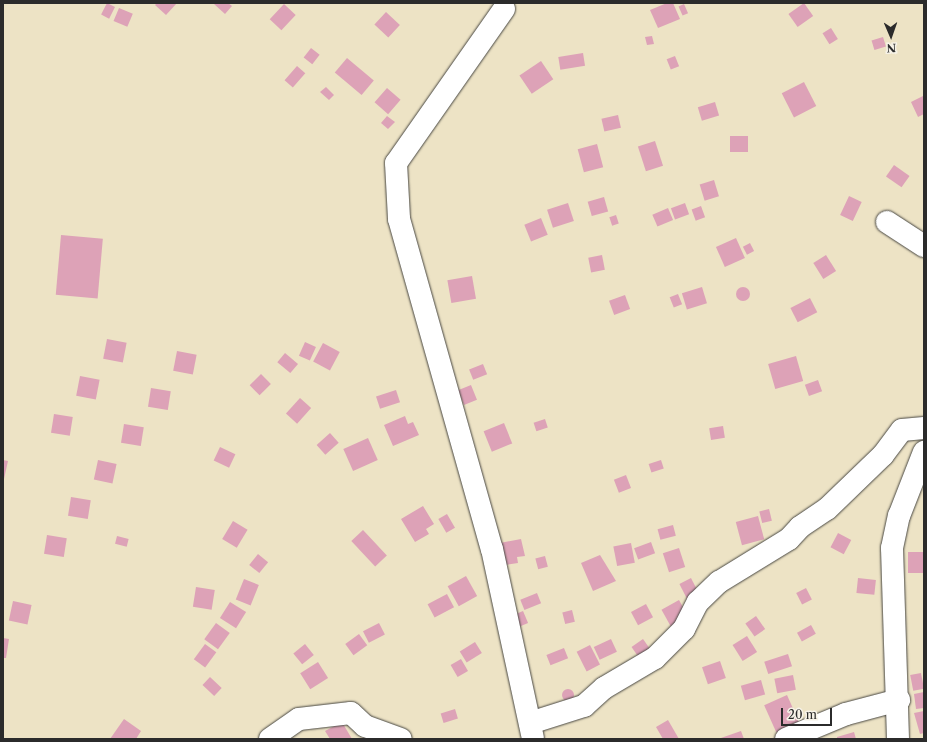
<!DOCTYPE html>
<html>
<head>
<meta charset="utf-8">
<style>
  body { margin:0 }
  #map { position:relative; width:927px; height:742px; overflow:hidden; background:#ede3c5; font-family:"Libre Caslon Text",serif }
  div>[style] { position:absolute }
  .building>* { inset:0; background:#dda2b7; transform-origin:0 0 }
  .round { border-radius:50% }
  .roads { filter:drop-shadow(0 0 1px #484742) drop-shadow(0 0 1px #484742) }
  .minor>* { height:22px; margin:-11px; padding:0 11px; transform-origin:11px; border-radius:11px; background:#fff }
  span { translate:-50% -50%; white-space:nowrap; text-align:center; line-height:1.15; -webkit-text-stroke:3.5px #f7f3e8; paint-order:stroke }
  .frame { position:absolute; inset:0; border:4px solid #2b2b2b; pointer-events:none }
  .north { position:absolute; left:871px; top:16px; width:40px; height:40px; -webkit-text-stroke:3px #f7f3e8; paint-order:stroke; rotate:178deg; font-size:11px; font-weight:700; line-height:16px; text-align:center; color:#2b2b2b }
  .north::after { content:''; display:block; margin:auto; width:14px; height:18px; background:#2b2b2b; clip-path:polygon(50% 0,100% 100%,50% 72%,0 100%) }
  .scale { position:absolute; left:781px; top:708px; width:51px; height:18px; box-sizing:border-box; border:2px solid #2b2b2b; border-top:0; padding-left:5px; font-size:12px; line-height:14px; white-space:nowrap; color:#2b2b2b; -webkit-text-stroke:3px #f7f3e8; paint-order:stroke }
</style>
</head>
<body>
<div id="map">
  <div class="building">
    <div style="left:107px;top:3px;width:9px;height:13px;rotate:27deg"></div>
    <div style="clip-path:polygon(157px 3px,177px 3px,166px 15px,155px 5px)"></div>
    <div style="clip-path:polygon(228px 3px,232px 6px,225px 14px,214px 4px)"></div>
    <div style="clip-path:polygon(667px 3px,673px 3px,680px 19px,658px 28px,650px 10px)"></div>
    <div style="left:804px;top:3px;width:16px;height:19px;rotate:55deg"></div>
    <div style="left:284px;top:4px;width:16px;height:21px;rotate:43deg"></div>
    <div style="left:684px;top:4px;width:10px;height:6px;rotate:66deg"></div>
    <div style="left:119px;top:8px;width:15px;height:14px;rotate:23deg"></div>
    <div style="left:386px;top:12px;width:19px;height:17px;rotate:43deg"></div>
    <div style="left:831px;top:28px;width:13px;height:10px;rotate:58deg"></div>
    <div style="clip-path:polygon(652px 36px,654px 44px,647px 45px,645px 37px)"></div>
    <div style="left:883px;top:37px;width:10px;height:12px;rotate:73deg"></div>
    <div style="left:311px;top:48px;width:11px;height:12px;rotate:38deg"></div>
    <div style="left:583px;top:53px;width:13px;height:25px;rotate:81deg"></div>
    <div style="left:675px;top:56px;width:11px;height:9px;rotate:68deg"></div>
    <div style="left:347px;top:58px;width:35px;height:19px;rotate:40deg"></div>
    <div style="left:541px;top:61px;width:22px;height:26px;rotate:56deg"></div>
    <div style="left:297px;top:66px;width:11px;height:19px;rotate:41deg"></div>
    <div style="left:804px;top:82px;width:27px;height:25px;rotate:63deg"></div>
    <div style="clip-path:polygon(326px 87px,334px 95px,329px 100px,320px 92px)"></div>
    <div style="left:387px;top:88px;width:18px;height:19px;rotate:41deg"></div>
    <div style="clip-path:polygon(923px 96px,924px 114px,918px 117px,911px 102px)"></div>
    <div style="left:715px;top:102px;width:14px;height:18px;rotate:73deg"></div>
    <div style="left:618px;top:115px;width:13px;height:17px;rotate:77deg"></div>
    <div style="clip-path:polygon(387px 116px,395px 122px,388px 129px,381px 123px)"></div>
    <div style="left:748px;top:136px;width:16px;height:18px;rotate:90deg"></div>
    <div style="left:655px;top:141px;width:26px;height:18px;rotate:72deg"></div>
    <div style="left:597px;top:144px;width:24px;height:20px;rotate:75deg"></div>
    <div style="left:894px;top:165px;width:19px;height:14px;rotate:35deg"></div>
    <div style="left:714px;top:180px;width:17px;height:15px;rotate:73deg"></div>
    <div style="left:849px;top:196px;width:14px;height:21px;rotate:25deg"></div>
    <div style="left:604px;top:197px;width:15px;height:17px;rotate:74deg"></div>
    <div style="left:568px;top:203px;width:19px;height:22px;rotate:72deg"></div>
    <div style="left:685px;top:203px;width:12px;height:15px;rotate:70deg"></div>
    <div style="left:701px;top:206px;width:12px;height:10px;rotate:70deg"></div>
    <div style="left:668px;top:208px;width:13px;height:17px;rotate:67deg"></div>
    <div style="left:616px;top:215px;width:9px;height:7px;rotate:72deg"></div>
    <div style="left:541px;top:218px;width:18px;height:18px;rotate:68deg"></div>
    <div style="left:61px;top:235px;width:42px;height:60px;rotate:5deg"></div>
    <div style="left:736px;top:238px;width:22px;height:22px;rotate:66deg"></div>
    <div style="left:750px;top:243px;width:9px;height:8px;rotate:63deg"></div>
    <div style="left:602px;top:255px;width:15px;height:14px;rotate:79deg"></div>
    <div style="left:826px;top:255px;width:19px;height:15px;rotate:58deg"></div>
    <div style="left:472px;top:276px;width:23px;height:25px;rotate:80deg"></div>
    <div class="round" style="left:736px;top:287px;width:14px;height:14px"></div>
    <div style="left:702px;top:287px;width:17px;height:21px;rotate:73deg"></div>
    <div style="left:678px;top:294px;width:11px;height:9px;rotate:68deg"></div>
    <div style="left:625px;top:295px;width:15px;height:17px;rotate:70deg"></div>
    <div style="left:810px;top:298px;width:16px;height:22px;rotate:63deg"></div>
    <div style="left:107px;top:339px;width:20px;height:20px;rotate:11deg"></div>
    <div style="left:305px;top:342px;width:12px;height:15px;rotate:24deg"></div>
    <div style="left:323px;top:343px;width:19px;height:21px;rotate:28deg"></div>
    <div style="left:177px;top:351px;width:20px;height:20px;rotate:11deg"></div>
    <div style="left:285px;top:353px;width:17px;height:12px;rotate:40deg"></div>
    <div style="left:796px;top:356px;width:26px;height:29px;rotate:74deg"></div>
    <div style="left:483px;top:364px;width:11px;height:15px;rotate:68deg"></div>
    <div style="left:261px;top:374px;width:14px;height:16px;rotate:45deg"></div>
    <div style="left:80px;top:376px;width:20px;height:20px;rotate:11deg"></div>
    <div style="left:818px;top:380px;width:12px;height:14px;rotate:70deg"></div>
    <div style="left:471px;top:385px;width:16px;height:14px;rotate:68deg"></div>
    <div style="left:151px;top:388px;width:20px;height:19px;rotate:9deg"></div>
    <div style="left:396px;top:390px;width:13px;height:21px;rotate:72deg"></div>
    <div style="left:300px;top:398px;width:15px;height:21px;rotate:42deg"></div>
    <div style="left:54px;top:414px;width:19px;height:19px;rotate:9deg"></div>
    <div style="clip-path:polygon(405px 416px,408px 424px,413px 422px,419px 435px,393px 446px,384px 425px)"></div>
    <div style="left:545px;top:419px;width:9px;height:12px;rotate:72deg"></div>
    <div style="left:504px;top:423px;width:22px;height:22px;rotate:68deg"></div>
    <div style="left:124px;top:424px;width:20px;height:19px;rotate:9deg"></div>
    <div style="left:723px;top:426px;width:12px;height:14px;rotate:81deg"></div>
    <div style="left:330px;top:433px;width:13px;height:18px;rotate:48deg"></div>
    <div style="left:368px;top:438px;width:24px;height:27px;rotate:66deg"></div>
    <div style="left:220px;top:447px;width:17px;height:15px;rotate:25deg"></div>
    <div style="clip-path:polygon(3px 460px,8px 461px,4px 479px,3px 479px)"></div>
    <div style="left:98px;top:460px;width:19px;height:20px;rotate:12deg"></div>
    <div style="left:661px;top:460px;width:9px;height:13px;rotate:72deg"></div>
    <div style="left:626px;top:475px;width:14px;height:13px;rotate:69deg"></div>
    <div style="left:71px;top:497px;width:20px;height:19px;rotate:9deg"></div>
    <div style="clip-path:polygon(423px 506px,434px 524px,426px 529px,429px 534px,415px 542px,401px 519px)"></div>
    <div style="left:769px;top:509px;width:12px;height:10px;rotate:76deg"></div>
    <div style="left:447px;top:514px;width:16px;height:10px;rotate:60deg"></div>
    <div style="left:758px;top:516px;width:24px;height:23px;rotate:75deg"></div>
    <div style="left:233px;top:521px;width:17px;height:21px;rotate:31deg"></div>
    <div style="left:673px;top:525px;width:11px;height:16px;rotate:75deg"></div>
    <div style="left:363px;top:530px;width:35px;height:16px;rotate:47deg"></div>
    <div style="left:838px;top:533px;width:15px;height:16px;rotate:28deg"></div>
    <div style="left:47px;top:535px;width:20px;height:19px;rotate:9deg"></div>
    <div style="left:117px;top:536px;width:12px;height:8px;rotate:14deg"></div>
    <div style="clip-path:polygon(521px 539px,525px 556px,517px 557px,518px 563px,505px 565px,500px 543px)"></div>
    <div style="left:651px;top:542px;width:12px;height:18px;rotate:70deg"></div>
    <div style="left:631px;top:543px;width:20px;height:18px;rotate:79deg"></div>
    <div style="left:679px;top:548px;width:20px;height:17px;rotate:72deg"></div>
    <div style="left:924px;top:552px;width:21px;height:16px;rotate:90deg"></div>
    <div style="left:258px;top:554px;width:13px;height:14px;rotate:39deg"></div>
    <div style="clip-path:polygon(600px 555px,616px 581px,593px 591px,581px 563px)"></div>
    <div style="left:545px;top:556px;width:11px;height:10px;rotate:75deg"></div>
    <div style="left:466px;top:576px;width:23px;height:21px;rotate:61deg"></div>
    <div style="left:691px;top:578px;width:18px;height:13px;rotate:63deg"></div>
    <div style="left:858px;top:578px;width:18px;height:15px;rotate:6deg"></div>
    <div style="left:244px;top:579px;width:16px;height:22px;rotate:22deg"></div>
    <div style="left:196px;top:587px;width:19px;height:20px;rotate:9deg"></div>
    <div style="left:806px;top:588px;width:13px;height:11px;rotate:63deg"></div>
    <div style="left:537px;top:593px;width:11px;height:18px;rotate:68deg"></div>
    <div style="left:447px;top:594px;width:15px;height:22px;rotate:62deg"></div>
    <div style="left:679px;top:600px;width:21px;height:20px;rotate:61deg"></div>
    <div style="left:13px;top:601px;width:19px;height:20px;rotate:12deg"></div>
    <div style="left:230px;top:602px;width:19px;height:19px;rotate:32deg"></div>
    <div style="left:646px;top:604px;width:15px;height:17px;rotate:62deg"></div>
    <div style="left:572px;top:610px;width:12px;height:10px;rotate:76deg"></div>
    <div style="left:523px;top:611px;width:13px;height:11px;rotate:67deg"></div>
    <div style="left:756px;top:616px;width:16px;height:13px;rotate:55deg"></div>
    <div style="left:216px;top:623px;width:17px;height:20px;rotate:36deg"></div>
    <div style="left:379px;top:623px;width:13px;height:18px;rotate:63deg"></div>
    <div style="left:811px;top:625px;width:10px;height:16px;rotate:61deg"></div>
    <div style="left:359px;top:634px;width:14px;height:17px;rotate:54deg"></div>
    <div style="left:747px;top:636px;width:19px;height:17px;rotate:58deg"></div>
    <div style="clip-path:polygon(3px 638px,9px 639px,6px 658px,3px 658px)"></div>
    <div style="left:611px;top:639px;width:14px;height:19px;rotate:65deg"></div>
    <div style="left:643px;top:639px;width:16px;height:14px;rotate:55deg"></div>
    <div style="left:475px;top:642px;width:13px;height:18px;rotate:58deg"></div>
    <div style="left:205px;top:644px;width:14px;height:19px;rotate:36deg"></div>
    <div style="left:305px;top:644px;width:14px;height:15px;rotate:51deg"></div>
    <div style="left:590px;top:645px;width:22px;height:15px;rotate:63deg"></div>
    <div style="left:564px;top:648px;width:11px;height:19px;rotate:68deg"></div>
    <div style="left:788px;top:654px;width:13px;height:25px;rotate:72deg"></div>
    <div style="left:461px;top:659px;width:14px;height:12px;rotate:60deg"></div>
    <div style="left:720px;top:661px;width:18px;height:19px;rotate:71deg"></div>
    <div style="left:318px;top:662px;width:19px;height:21px;rotate:58deg"></div>
    <div style="left:921px;top:673px;width:16px;height:11px;rotate:79deg"></div>
    <div style="left:793px;top:675px;width:15px;height:19px;rotate:79deg"></div>
    <div style="left:210px;top:677px;width:16px;height:11px;rotate:43deg"></div>
    <div style="left:761px;top:680px;width:15px;height:21px;rotate:74deg"></div>
    <div class="round" style="left:562px;top:689px;width:12px;height:12px"></div>
    <div style="clip-path:polygon(924px 692px,924px 708px,916px 709px,914px 694px)"></div>
    <div style="left:787px;top:695px;width:30px;height:25px;rotate:66deg"></div>
    <div style="left:455px;top:709px;width:10px;height:15px;rotate:73deg"></div>
    <div style="clip-path:polygon(924px 711px,924px 733px,920px 734px,914px 713px)"></div>
    <div style="clip-path:polygon(124px 719px,141px 731px,136px 739px,110px 739px)"></div>
    <div style="clip-path:polygon(668px 720px,679px 739px,663px 739px,656px 727px)"></div>
    <div style="clip-path:polygon(342px 722px,352px 739px,330px 739px,325px 731px)"></div>
    <div style="clip-path:polygon(741px 731px,744px 739px,718px 739px)"></div>
    <div style="clip-path:polygon(854px 732px,856px 739px,837px 739px,837px 737px)"></div>
  </div>
  <div class="roads">
    <div class="minor">
      <div style="left:504px;top:9px;width:188px;rotate:125deg"></div>
      <div style="left:396px;top:163px;width:56px;rotate:86.9deg"></div>
      <div style="left:399px;top:219px;width:343px;rotate:74.3deg"></div>
      <div style="left:492px;top:549px;width:194px;rotate:77.8deg"></div>
      <div style="left:887px;top:222px;width:44px;rotate:33deg"></div>
      <div style="left:530px;top:723px;width:57px;rotate:-17.5deg"></div>
      <div style="left:584px;top:706px;width:27px;rotate:-42deg"></div>
      <div style="left:604px;top:688px;width:59px;rotate:-30.5deg"></div>
      <div style="left:655px;top:658px;width:41px;rotate:-45deg"></div>
      <div style="left:684px;top:629px;width:30px;rotate:-63deg"></div>
      <div style="left:698px;top:602px;width:29px;rotate:-44deg"></div>
      <div style="left:719px;top:582px;width:82px;rotate:-31.6deg"></div>
      <div style="left:789px;top:539px;width:16px;rotate:-47deg"></div>
      <div style="left:800px;top:527px;width:32px;rotate:-34deg"></div>
      <div style="left:827px;top:509px;width:78px;rotate:-44deg"></div>
      <div style="left:883px;top:455px;width:31px;rotate:-53deg"></div>
      <div style="left:902px;top:430px;width:22px;rotate:-5deg"></div>
      <div style="left:270px;top:739px;width:35px;rotate:-35deg"></div>
      <div style="left:299px;top:719px;width:52px;rotate:-6.6deg"></div>
      <div style="left:351px;top:713px;width:19px;rotate:43deg"></div>
      <div style="left:365px;top:726px;width:38px;rotate:20deg"></div>
      <div style="left:786px;top:739px;width:65px;rotate:-22.6deg"></div>
      <div style="left:846px;top:714px;width:55px;rotate:-14.8deg"></div>
      <div style="left:898px;top:739px;width:191px;rotate:-91.8deg"></div>
      <div style="left:892px;top:548px;width:33px;rotate:-78deg"></div>
      <div style="left:899px;top:516px;width:69px;rotate:-68.7deg"></div>
    </div>
  </div>
  <div class="frame"></div>
  <div class="north">N</div>
  <div class="scale">20 m</div>
</div>
</body>
</html>
